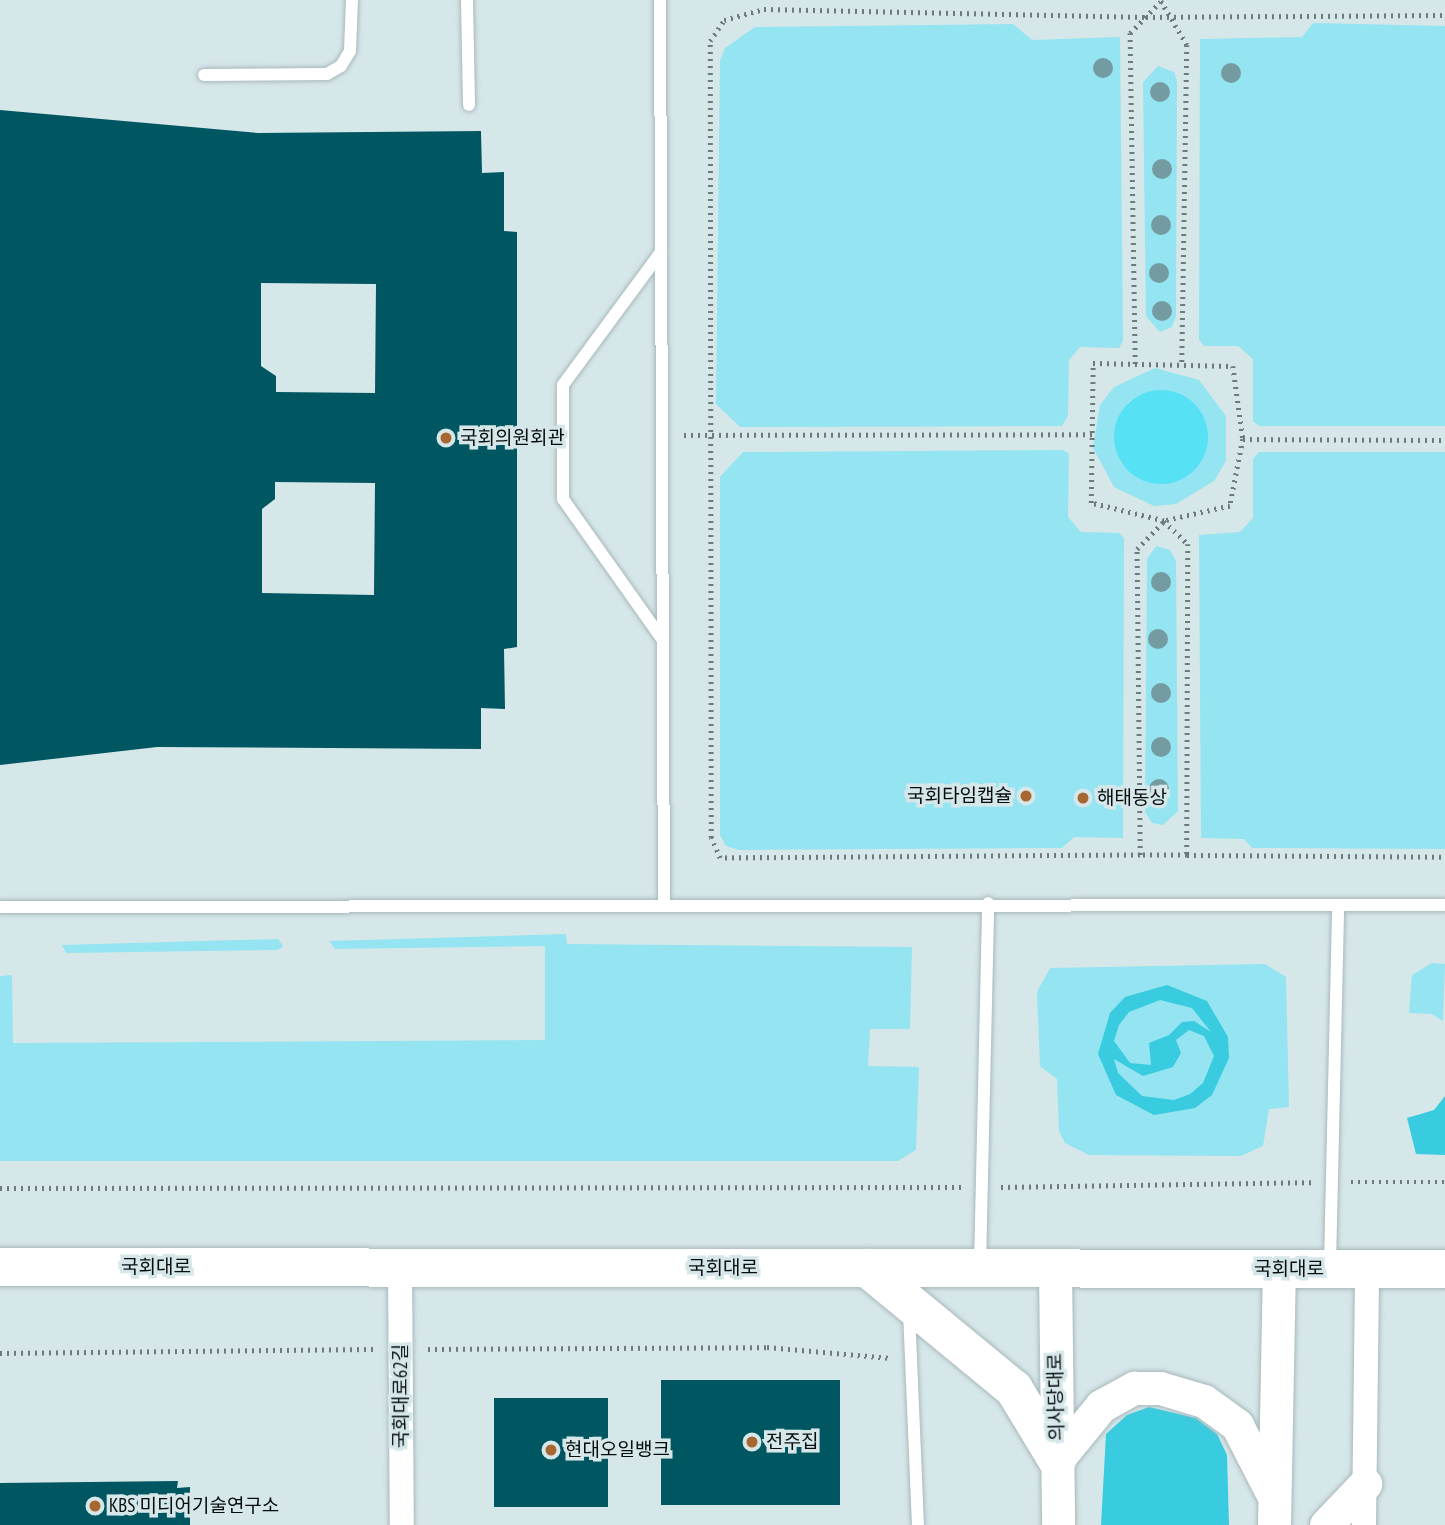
<!DOCTYPE html>
<html>
<head>
<meta charset="utf-8">
<style>
  body { margin:0 }
  #map { position:relative; width:1445px; height:1525px; overflow:hidden; background:#d6e7ea; font-family:"PT Sans Narrow","Noto Sans KR",sans-serif }
  div>[style] { position:absolute }
  .green>* { inset:0; background:#94e4f1 }
  .forest>* { inset:0; background:#39cbdf }
  .water>* { inset:0; background:#56e1f5 }
  .round { border-radius:50% }
  .building>* { inset:0; background:#005661; transform-origin:0 0 }
  .path>* { height:4.5px; margin-top:-2.25px; transform-origin:0; background:repeating-linear-gradient(90deg,#6f7a7c 0 2px,transparent 0 7px) }
  .roads { filter:drop-shadow(0 0 2px #a8b8bb) drop-shadow(0 0 2px #a8b8bb) }
  .lane>* { height:12px; margin:-6px; padding:0 6px; transform-origin:6px; border-radius:6px; background:#fff }
  .street>* { height:24px; margin:-12px; padding:0 12px; transform-origin:12px; border-radius:12px; background:#fff }
  .secondary>* { height:33px; margin:-16.5px; padding:0 16.5px; transform-origin:16.5px; border-radius:16.5px; background:#fff }
  .primary>* { height:38px; margin:-19px; padding:0 19px; transform-origin:19px; border-radius:19px; background:#fff }
  .trees>* { width:20px; height:20px; margin:-10px; border-radius:50%; background:#749ba1 }
  .dots>* { width:19px; height:19px; translate:-50% -50%; box-sizing:border-box; border:4px solid #d6e7ea; border-radius:50% }
  span { translate:-50% -50%; white-space:nowrap; text-align:center; line-height:1.15; -webkit-text-stroke:7px #d6e7ea; paint-order:stroke }
  .poi-label { font-size:19px; color:#070c0d }
  .left { translate:0 -50%; text-align:left }
  .right { translate:-100% -50%; text-align:right }
  .street-label { font-size:19px; color:#070c0d }
</style>
</head>
<body>
<div id="map">
  <div class="green">
    <div style="clip-path:polygon(1313px 23px,1445px 26px,1445px 426px,1259px 426px,1253px 421px,1253px 359px,1238px 346px,1204px 346px,1199px 340px,1200px 39px,1302px 37px)"></div>
    <div style="clip-path:polygon(1013px 24px,1032px 40px,1120px 37px,1123px 341px,1119px 348px,1080px 347px,1069px 360px,1068px 416px,1062px 426px,740px 427px,716px 404px,720px 61px,725px 48px,755px 27px)"></div>
    <div style="clip-path:polygon(1158px 66px,1174px 72px,1177px 81px,1176px 316px,1172px 327px,1160px 332px,1146px 316px,1143px 82px)"></div>
    <div style="clip-path:polygon(evenodd,1155px 368px,1199px 380px,1226px 416px,1226px 461px,1214px 481px,1176px 504px,1154px 506px,1114px 487px,1093px 448px,1100px 405px,1114px 387px,1155px 368px,1141px 394px,1188px 398px,1206px 422px,1145px 481px,1121px 463px,1115px 448px,1128px 402px,1141px 394px)"></div>
    <div style="clip-path:polygon(1063px 450px,1069px 454px,1068px 517px,1081px 532px,1119px 533px,1124px 538px,1123px 838px,1074px 837px,1062px 848px,739px 850px,726px 846px,720px 835px,720px 477px,743px 452px)"></div>
    <div style="clip-path:polygon(1259px 452px,1445px 452px,1445px 849px,1252px 848px,1244px 839px,1201px 838px,1199px 535px,1240px 532px,1253px 518px,1253px 459px)"></div>
    <div style="clip-path:polygon(1156px 546px,1170px 550px,1176px 561px,1178px 811px,1163px 825px,1152px 823px,1145px 812px,1147px 559px)"></div>
    <div style="clip-path:polygon(566px 934px,567px 944px,912px 947px,910px 1029px,870px 1029px,868px 1066px,919px 1067px,916px 1150px,898px 1161px,0 1161px,0 976px,12px 975px,13px 1043px,545px 1040px,545px 946px,335px 949px,329px 941px)"></div>
    <div style="clip-path:polygon(278px 939px,283px 946px,278px 950px,66px 953px,62px 945px)"></div>
    <div style="clip-path:polygon(1432px 963px,1445px 964px,1443px 1021px,1432px 1014px,1409px 1013px,1412px 975px)"></div>
    <div style="clip-path:polygon(1265px 964px,1286px 977px,1289px 1107px,1269px 1109px,1263px 1146px,1241px 1156px,1089px 1155px,1065px 1143px,1059px 1131px,1057px 1079px,1040px 1066px,1037px 992px,1050px 968px)"></div>
  </div>
  <div class="forest">
    <div style="clip-path:polygon(evenodd,1167px 985px,1207px 1001px,1228px 1037px,1229px 1058px,1212px 1095px,1195px 1108px,1154px 1115px,1116px 1095px,1098px 1054px,1110px 1013px,1125px 997px,1167px 985px,1160px 1000px,1192px 1008px,1211px 1032px,1194px 1021px,1182px 1022px,1169px 1035px,1149px 1043px,1151px 1065px,1130px 1063px,1114px 1041px,1119px 1025px,1129px 1012px,1160px 1000px,1167px 985px,1189px 1030px,1204px 1036px,1214px 1056px,1203px 1083px,1190px 1094px,1174px 1100px,1142px 1096px,1118px 1073px,1114px 1059px,1143px 1076px,1173px 1067px,1181px 1053px,1176px 1040px,1189px 1030px)"></div>
    <div style="clip-path:polygon(1445px 1096px,1445px 1155px,1416px 1154px,1407px 1118px,1434px 1110px)"></div>
    <div style="clip-path:polygon(1149px 1407px,1196px 1418px,1217px 1434px,1227px 1455px,1229px 1525px,1101px 1525px,1106px 1434px,1127px 1415px)"></div>
  </div>
  <div class="water">
    <div class="round" style="left:1114px;top:390px;width:94px;height:94px"></div>
  </div>
  <div class="building">
    <div style="clip-path:polygon(evenodd,0 110px,258px 133px,481px 131px,482px 173px,504px 172px,504px 231px,517px 232px,517px 647px,504px 649px,505px 709px,481px 708px,481px 749px,157px 747px,0 765px,0 110px,261px 283px,376px 284px,375px 393px,276px 392px,276px 376px,261px 366px,261px 283px,0 110px,275px 482px,375px 483px,374px 595px,262px 593px,262px 509px,275px 499px,275px 482px)"></div>
    <div style="left:661px;top:1380px;width:179px;height:125px"></div>
    <div style="left:608px;top:1398px;width:109px;height:114px;rotate:90deg"></div>
    <div style="clip-path:polygon(178px 1481px,177px 1488px,190px 1487px,190px 1525px,0 1525px,0 1483px)"></div>
  </div>
  <div class="path">
    <div style="left:1093px;top:363px;width:140px;rotate:1.2deg"></div>
    <div style="left:1233px;top:366px;width:74px;rotate:82.2deg"></div>
    <div style="left:1243px;top:439px;width:68px;rotate:101deg"></div>
    <div style="left:1230px;top:506px;width:68px;rotate:167.2deg"></div>
    <div style="left:1164px;top:521px;width:75px;rotate:-166.1deg"></div>
    <div style="left:1091px;top:503px;width:140px;rotate:-89.2deg"></div>
    <div style="left:1135px;top:364px;width:331px;rotate:-90.9deg"></div>
    <div style="left:1130px;top:33px;width:45px;rotate:-45.9deg"></div>
    <div style="left:1161px;top:1px;width:51px;rotate:59.4deg"></div>
    <div style="left:1187px;top:45px;width:320px;rotate:90.9deg"></div>
    <div style="left:684px;top:435px;width:408px;rotate:-0.1deg"></div>
    <div style="left:1243px;top:439px;width:202px;rotate:0.3deg"></div>
    <div style="left:1164px;top:521px;width:33px;rotate:44deg"></div>
    <div style="left:1188px;top:544px;width:311px;rotate:90.2deg"></div>
    <div style="left:1187px;top:855px;width:47px;rotate:180deg"></div>
    <div style="left:1140px;top:855px;width:306px;rotate:-90.6deg"></div>
    <div style="left:1137px;top:549px;width:39px;rotate:-46deg"></div>
    <div style="left:1140px;top:855px;width:420px;rotate:179.6deg"></div>
    <div style="left:720px;top:858px;width:22px;rotate:-114deg"></div>
    <div style="left:711px;top:838px;width:797px;rotate:-90.07deg"></div>
    <div style="left:710px;top:41px;width:25px;rotate:-56deg"></div>
    <div style="left:724px;top:20px;width:41px;rotate:-15.4deg"></div>
    <div style="left:764px;top:9px;width:382px;rotate:1.2deg"></div>
    <div style="left:1146px;top:17px;width:299px;rotate:-0.4deg"></div>
    <div style="left:1187px;top:855px;width:258px;rotate:0.4deg"></div>
    <div style="left:1351px;top:1182px;width:94px"></div>
    <div style="left:1001px;top:1187px;width:310px;rotate:-0.9deg"></div>
    <div style="left:0;top:1188px;width:961px;rotate:-0.06deg"></div>
    <div style="left:428px;top:1349px;width:339px;rotate:-0.3deg"></div>
    <div style="left:767px;top:1347px;width:124px;rotate:5.1deg"></div>
    <div style="left:0;top:1353px;width:374px;rotate:-0.6deg"></div>
  </div>
  <div class="roads">
    <div class="lane">
      <div style="left:467px;top:0;width:105px;rotate:88.9deg"></div>
      <div style="left:660px;top:0;width:906px;rotate:89.75deg"></div>
      <div style="left:204px;top:75px;width:123px;rotate:-0.5deg"></div>
      <div style="left:327px;top:74px;width:16px;rotate:-30deg"></div>
      <div style="left:341px;top:66px;width:17px;rotate:-59deg"></div>
      <div style="left:350px;top:51px;width:51px;rotate:-87.8deg"></div>
      <div style="left:661px;top:252px;width:165px;rotate:126.4deg"></div>
      <div style="left:563px;top:385px;width:114px;rotate:90deg"></div>
      <div style="left:563px;top:499px;width:171px;rotate:54.7deg"></div>
      <div style="left:0;top:907px;width:1445px;rotate:-0.08deg"></div>
      <div style="left:1330px;top:1265px;width:359px;rotate:-88.7deg"></div>
      <div style="left:980px;top:1266px;width:363px;rotate:-88.7deg"></div>
      <div style="left:909px;top:1311px;width:214px;rotate:87.6deg"></div>
    </div>
    <div class="street">
      <div style="left:400px;top:1267px;width:258px;rotate:89.6deg"></div>
      <div style="left:1364px;top:1525px;width:256px;rotate:-89.3deg"></div>
    </div>
    <div class="secondary">
      <div style="left:1055px;top:1269px;width:256px;rotate:89.3deg"></div>
      <div style="left:1057px;top:1460px;width:70px;rotate:-50.8deg"></div>
      <div style="left:1101px;top:1406px;width:38px;rotate:-29deg"></div>
      <div style="left:1134px;top:1388px;width:26px"></div>
      <div style="left:1160px;top:1388px;width:46px;rotate:16.5deg"></div>
      <div style="left:1204px;top:1401px;width:41px;rotate:36deg"></div>
      <div style="left:1237px;top:1425px;width:81px;rotate:62.8deg"></div>
      <div style="left:1274px;top:1525px;width:256px;rotate:-88.9deg"></div>
      <div style="left:1326px;top:1525px;width:57px;rotate:-46.4deg"></div>
    </div>
    <div class="primary">
      <div style="left:0;top:1267px;width:1445px;rotate:0.08deg"></div>
      <div style="left:867px;top:1268px;width:190px;rotate:39.5deg"></div>
      <div style="left:1014px;top:1389px;width:83px;rotate:58.8deg"></div>
    </div>
  </div>
  <div class="trees">
    <div style="left:1103px;top:68px"></div>
    <div style="left:1231px;top:73px"></div>
    <div style="left:1160px;top:92px"></div>
    <div style="left:1162px;top:169px"></div>
    <div style="left:1161px;top:225px"></div>
    <div style="left:1159px;top:273px"></div>
    <div style="left:1162px;top:311px"></div>
    <div style="left:1161px;top:582px"></div>
    <div style="left:1158px;top:639px"></div>
    <div style="left:1161px;top:693px"></div>
    <div style="left:1161px;top:747px"></div>
    <div style="left:1159px;top:789px"></div>
  </div>
  <div class="dots">
    <div style="left:446px;top:438px;background:#a76730"></div>
    <div style="left:1026px;top:796px;background:#a76730"></div>
    <div style="left:1083px;top:798px;background:#a76730"></div>
    <div style="left:752px;top:1442px;background:#a76730"></div>
    <div style="left:551px;top:1450px;background:#a76730"></div>
    <div style="left:95px;top:1506px;background:#a76730"></div>
  </div>
  <div class="poi-label">
    <span class="left" style="left:460px;top:438px">국회의원회관</span>
    <span class="right" style="left:1012px;top:796px">국회타임캡슐</span>
    <span class="left" style="left:1097px;top:798px">해태동상</span>
    <span class="left" style="left:766px;top:1442px">전주집</span>
    <span class="left" style="left:565px;top:1450px">현대오일뱅크</span>
    <span class="left" style="left:109px;top:1506px">KBS 미디어기술연구소</span>
  </div>
  <div class="street-label">
    <span style="left:156px;top:1267px">국회대로</span>
    <span style="left:723px;top:1268px">국회대로</span>
    <span style="left:1289px;top:1269px">국회대로</span>
    <span style="left:401px;top:1396px;rotate:-90deg">국회대로62길</span>
    <span style="left:1056px;top:1397px;rotate:-91deg">의사당대로</span>
  </div>
</div>
</body>
</html>
